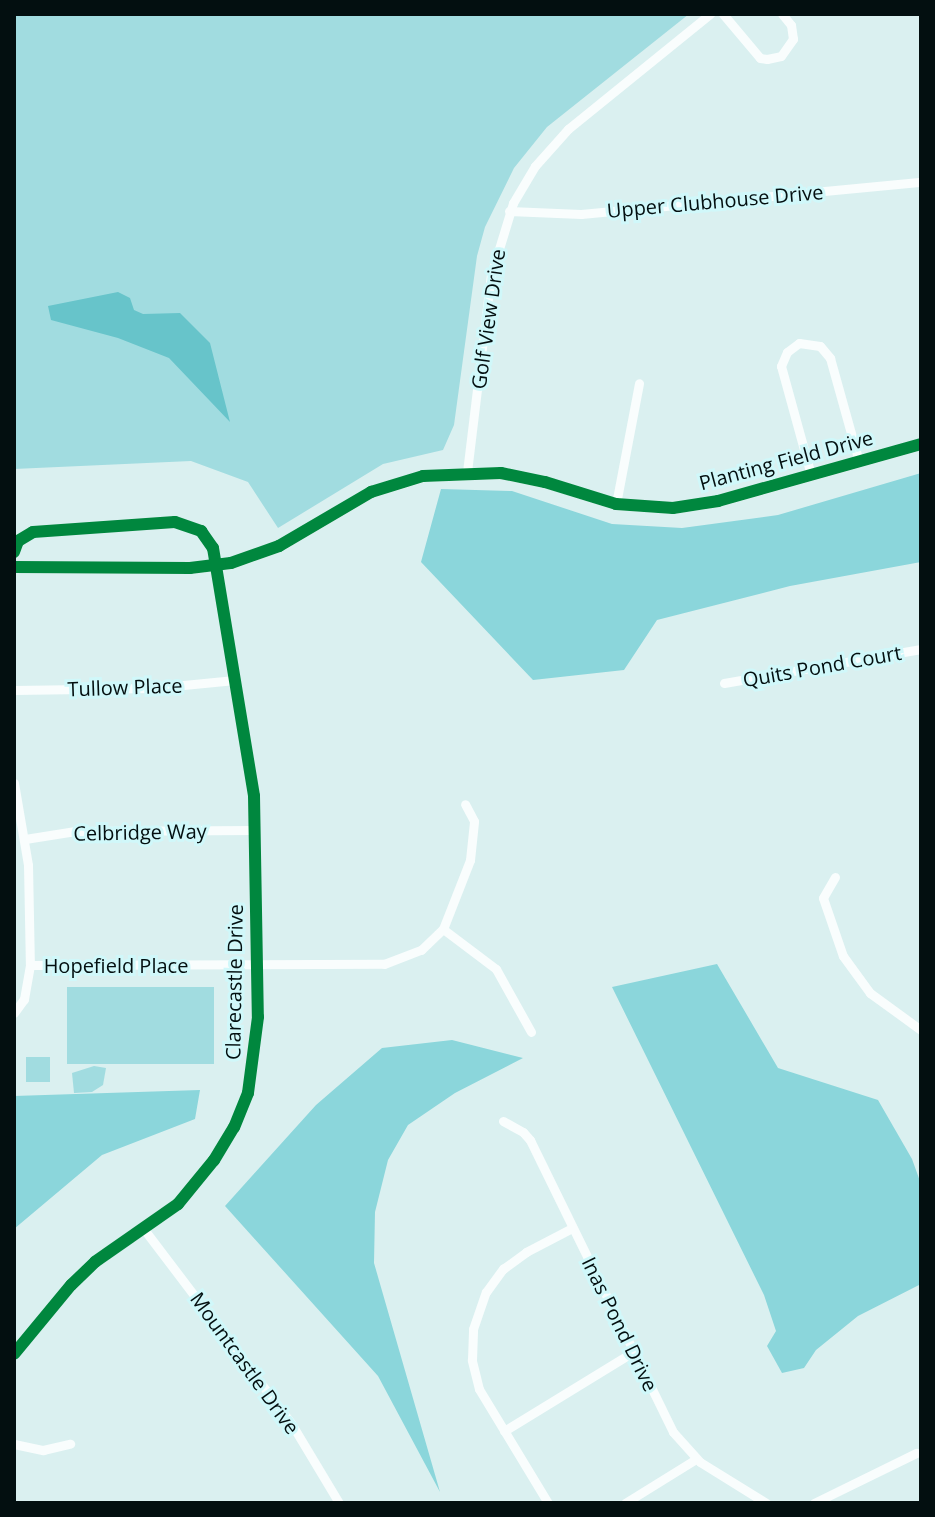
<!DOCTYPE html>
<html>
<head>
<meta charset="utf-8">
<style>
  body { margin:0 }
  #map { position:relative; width:935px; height:1517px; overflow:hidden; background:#daf0f0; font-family:"Open Sans",sans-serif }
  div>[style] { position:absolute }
  .green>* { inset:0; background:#a1dce0; transform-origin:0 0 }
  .forest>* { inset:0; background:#8bd6db }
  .water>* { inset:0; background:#67c4ca }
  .minor>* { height:9px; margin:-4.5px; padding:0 4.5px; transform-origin:4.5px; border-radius:4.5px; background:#f9fdfd }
  .tertiary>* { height:11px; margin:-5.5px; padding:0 5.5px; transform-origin:5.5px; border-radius:5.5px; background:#f9fdfd }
  .cycleway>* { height:12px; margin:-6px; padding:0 6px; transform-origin:6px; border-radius:6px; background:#00873e }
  span { translate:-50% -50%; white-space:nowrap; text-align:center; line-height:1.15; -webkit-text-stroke:6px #d0f8fa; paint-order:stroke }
  .street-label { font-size:20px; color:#030f10 }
  .frame { position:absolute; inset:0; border:16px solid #030f10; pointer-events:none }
</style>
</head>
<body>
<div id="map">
  <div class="green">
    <div style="clip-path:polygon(14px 14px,689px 14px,547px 127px,514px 168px,485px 227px,477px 256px,454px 425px,443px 450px,383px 464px,278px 528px,248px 482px,191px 461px,14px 469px)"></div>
    <div style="left:67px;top:987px;width:147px;height:77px"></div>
    <div style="left:26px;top:1057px;width:24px;height:25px"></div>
    <div style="clip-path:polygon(94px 1066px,106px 1068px,103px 1085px,92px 1092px,74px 1093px,72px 1073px)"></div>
  </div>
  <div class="forest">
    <div style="clip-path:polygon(921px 473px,921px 562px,790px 586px,657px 620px,624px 670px,533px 680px,421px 562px,441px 489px,512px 491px,612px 524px,682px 528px,778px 515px)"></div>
    <div style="clip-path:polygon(717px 964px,778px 1068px,878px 1100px,912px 1159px,921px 1184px,921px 1284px,858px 1316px,816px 1350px,804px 1368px,782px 1373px,767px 1346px,776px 1331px,764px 1295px,612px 987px)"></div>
    <div style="clip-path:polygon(452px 1040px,523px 1058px,455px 1093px,408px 1125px,388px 1160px,375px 1212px,374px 1263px,440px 1492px,378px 1376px,225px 1206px,316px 1105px,382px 1048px)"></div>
    <div style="clip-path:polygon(200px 1090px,195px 1119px,102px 1155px,14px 1229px,14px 1096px)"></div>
  </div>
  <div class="water">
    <div style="clip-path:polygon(118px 292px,130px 298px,134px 310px,143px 314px,180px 313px,210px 343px,230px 422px,169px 358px,118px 338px,51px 320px,48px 306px)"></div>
  </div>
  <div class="minor">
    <div style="left:723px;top:14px;width:57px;rotate:49.9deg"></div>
    <div style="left:760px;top:58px;width:7px;rotate:8deg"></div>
    <div style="left:767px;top:59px;width:14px;rotate:-12deg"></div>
    <div style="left:781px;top:56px;width:21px;rotate:-55deg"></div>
    <div style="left:793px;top:39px;width:14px;rotate:-98deg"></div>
    <div style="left:791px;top:25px;width:14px;rotate:-129deg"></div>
    <div style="left:509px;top:211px;width:72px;rotate:2.4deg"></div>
    <div style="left:581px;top:214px;width:342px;rotate:-5.4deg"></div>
    <div style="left:467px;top:472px;width:198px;rotate:-83.1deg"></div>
    <div style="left:491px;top:275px;width:75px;rotate:-73deg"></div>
    <div style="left:513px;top:203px;width:43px;rotate:-59.3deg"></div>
    <div style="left:535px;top:166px;width:50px;rotate:-48.3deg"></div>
    <div style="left:568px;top:129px;width:183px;rotate:-39deg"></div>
    <div style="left:811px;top:475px;width:113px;rotate:-105.4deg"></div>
    <div style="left:781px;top:366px;width:15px;rotate:-67deg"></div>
    <div style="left:787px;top:352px;width:15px;rotate:-37deg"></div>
    <div style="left:799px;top:343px;width:21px;rotate:8deg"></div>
    <div style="left:820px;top:346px;width:16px;rotate:50deg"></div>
    <div style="left:830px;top:358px;width:108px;rotate:74.4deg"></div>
    <div style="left:616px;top:504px;width:123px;rotate:-79.2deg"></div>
    <div style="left:14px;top:552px;width:12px;rotate:-70deg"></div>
    <div style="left:18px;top:541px;width:17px;rotate:-31deg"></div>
    <div style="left:33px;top:532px;width:142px;rotate:-4deg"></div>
    <div style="left:175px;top:522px;width:28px;rotate:19deg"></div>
    <div style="left:201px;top:531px;width:21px;rotate:55deg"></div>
    <div style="left:213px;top:548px;width:251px;rotate:80.6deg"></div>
    <div style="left:254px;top:796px;width:221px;rotate:89deg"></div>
    <div style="left:258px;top:1017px;width:77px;rotate:97.5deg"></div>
    <div style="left:248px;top:1093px;width:37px;rotate:112deg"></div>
    <div style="left:234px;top:1127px;width:39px;rotate:121deg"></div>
    <div style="left:214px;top:1160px;width:57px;rotate:129.3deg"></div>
    <div style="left:178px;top:1204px;width:101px;rotate:145.1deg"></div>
    <div style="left:95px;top:1262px;width:33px;rotate:136deg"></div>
    <div style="left:71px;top:1285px;width:89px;rotate:129.6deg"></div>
    <div style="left:724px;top:683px;width:200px;rotate:-9.8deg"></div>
    <div style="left:14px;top:690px;width:139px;rotate:-0.8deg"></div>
    <div style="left:153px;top:688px;width:82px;rotate:-5.6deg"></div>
    <div style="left:14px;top:783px;width:83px;rotate:80.3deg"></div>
    <div style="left:28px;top:865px;width:100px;rotate:88.9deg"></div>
    <div style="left:30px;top:965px;width:35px;rotate:100deg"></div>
    <div style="left:24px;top:999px;width:17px;rotate:126deg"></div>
    <div style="left:25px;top:839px;width:51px;rotate:-9.1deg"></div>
    <div style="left:75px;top:831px;width:180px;rotate:-0.3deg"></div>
    <div style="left:835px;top:877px;width:24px;rotate:120deg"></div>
    <div style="left:823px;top:898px;width:61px;rotate:71deg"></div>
    <div style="left:843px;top:956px;width:46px;rotate:53.9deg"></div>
    <div style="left:870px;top:993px;width:63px;rotate:36deg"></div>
    <div style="left:443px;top:929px;width:66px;rotate:37deg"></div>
    <div style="left:496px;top:969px;width:72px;rotate:60.9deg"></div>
    <div style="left:30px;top:965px;width:354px;rotate:-0.2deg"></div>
    <div style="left:384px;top:964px;width:40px;rotate:-21deg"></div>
    <div style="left:421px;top:950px;width:30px;rotate:-44deg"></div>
    <div style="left:443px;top:929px;width:74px;rotate:-68.6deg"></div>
    <div style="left:470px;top:860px;width:39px;rotate:-84deg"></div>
    <div style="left:474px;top:821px;width:19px;rotate:-118deg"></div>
    <div style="left:503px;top:1121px;width:23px;rotate:29deg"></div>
    <div style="left:523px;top:1132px;width:11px;rotate:49deg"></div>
    <div style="left:530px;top:1140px;width:325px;rotate:63.9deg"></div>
    <div style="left:673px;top:1432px;width:40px;rotate:48deg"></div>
    <div style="left:700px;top:1462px;width:78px;rotate:31.8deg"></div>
    <div style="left:143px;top:1228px;width:245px;rotate:52.8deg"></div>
    <div style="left:291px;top:1423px;width:93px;rotate:59deg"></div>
    <div style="left:504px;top:1431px;width:151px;rotate:-31.5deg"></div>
    <div style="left:14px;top:1444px;width:30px;rotate:12deg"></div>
    <div style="left:43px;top:1450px;width:28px;rotate:-13deg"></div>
    <div style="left:548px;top:1503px;width:133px;rotate:-121.2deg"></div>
    <div style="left:479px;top:1389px;width:30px;rotate:-104deg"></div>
    <div style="left:472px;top:1360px;width:31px;rotate:-88deg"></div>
    <div style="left:473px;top:1329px;width:39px;rotate:-71deg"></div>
    <div style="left:486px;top:1292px;width:29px;rotate:-54deg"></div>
    <div style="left:503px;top:1269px;width:29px;rotate:-36deg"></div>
    <div style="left:526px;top:1252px;width:52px;rotate:-27.6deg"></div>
    <div style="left:625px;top:1503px;width:84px;rotate:-31.8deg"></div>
    <div style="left:814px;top:1503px;width:114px;rotate:-26.1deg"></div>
  </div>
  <div class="tertiary">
    <div style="left:14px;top:567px;width:176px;rotate:0.3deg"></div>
    <div style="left:190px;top:568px;width:41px;rotate:-7deg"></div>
    <div style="left:231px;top:563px;width:51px;rotate:-19.5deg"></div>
    <div style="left:279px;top:546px;width:107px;rotate:-30.4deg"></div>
    <div style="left:371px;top:492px;width:54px;rotate:-17.1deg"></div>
    <div style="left:423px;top:476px;width:78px;rotate:-2.2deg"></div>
    <div style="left:501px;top:473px;width:45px;rotate:11.6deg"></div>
    <div style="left:545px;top:482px;width:74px;rotate:17.2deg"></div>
    <div style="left:616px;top:504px;width:57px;rotate:4deg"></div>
    <div style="left:673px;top:508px;width:46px;rotate:-8.8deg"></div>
    <div style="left:718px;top:501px;width:211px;rotate:-15.7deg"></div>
  </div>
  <div class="cycleway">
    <div style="left:14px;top:552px;width:12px;rotate:-70deg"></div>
    <div style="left:18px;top:541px;width:17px;rotate:-31deg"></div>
    <div style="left:33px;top:532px;width:142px;rotate:-4deg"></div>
    <div style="left:175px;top:522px;width:28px;rotate:19deg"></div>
    <div style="left:201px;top:531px;width:21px;rotate:55deg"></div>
    <div style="left:213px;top:548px;width:251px;rotate:80.6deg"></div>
    <div style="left:254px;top:796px;width:221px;rotate:89deg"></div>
    <div style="left:258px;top:1017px;width:77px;rotate:97.5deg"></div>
    <div style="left:248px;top:1093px;width:37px;rotate:112deg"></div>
    <div style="left:234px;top:1127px;width:39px;rotate:121deg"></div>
    <div style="left:214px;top:1160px;width:57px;rotate:129.3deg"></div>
    <div style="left:178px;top:1204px;width:101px;rotate:145.1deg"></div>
    <div style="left:95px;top:1262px;width:33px;rotate:136deg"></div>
    <div style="left:71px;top:1285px;width:89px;rotate:129.6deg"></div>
    <div style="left:14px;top:567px;width:176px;rotate:0.3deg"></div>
    <div style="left:190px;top:568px;width:41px;rotate:-7deg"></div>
    <div style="left:231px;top:563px;width:51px;rotate:-19.5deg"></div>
    <div style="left:279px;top:546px;width:107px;rotate:-30.4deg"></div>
    <div style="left:371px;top:492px;width:54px;rotate:-17.1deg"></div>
    <div style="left:423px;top:476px;width:78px;rotate:-2.2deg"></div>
    <div style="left:501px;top:473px;width:45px;rotate:11.6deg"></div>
    <div style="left:545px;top:482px;width:74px;rotate:17.2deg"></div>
    <div style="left:616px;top:504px;width:57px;rotate:4deg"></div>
    <div style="left:673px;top:508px;width:46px;rotate:-8.8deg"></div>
    <div style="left:718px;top:501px;width:211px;rotate:-15.7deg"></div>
  </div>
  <div class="street-label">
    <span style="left:715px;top:201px;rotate:-5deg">Upper Clubhouse Drive</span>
    <span style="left:488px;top:319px;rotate:-82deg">Golf View Drive</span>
    <span style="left:786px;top:460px;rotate:-15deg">Planting Field Drive</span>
    <span style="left:822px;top:666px;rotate:-10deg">Quits Pond Court</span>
    <span style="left:125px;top:687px;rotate:-2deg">Tullow Place</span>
    <span style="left:140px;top:832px;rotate:-1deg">Celbridge Way</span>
    <span style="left:116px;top:965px">Hopefield Place</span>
    <span style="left:234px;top:982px;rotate:-89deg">Clarecastle Drive</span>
    <span style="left:620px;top:1324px;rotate:64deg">Inas Pond Drive</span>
    <span style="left:245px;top:1363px;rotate:54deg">Mountcastle Drive</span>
  </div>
  <div class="frame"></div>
</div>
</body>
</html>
